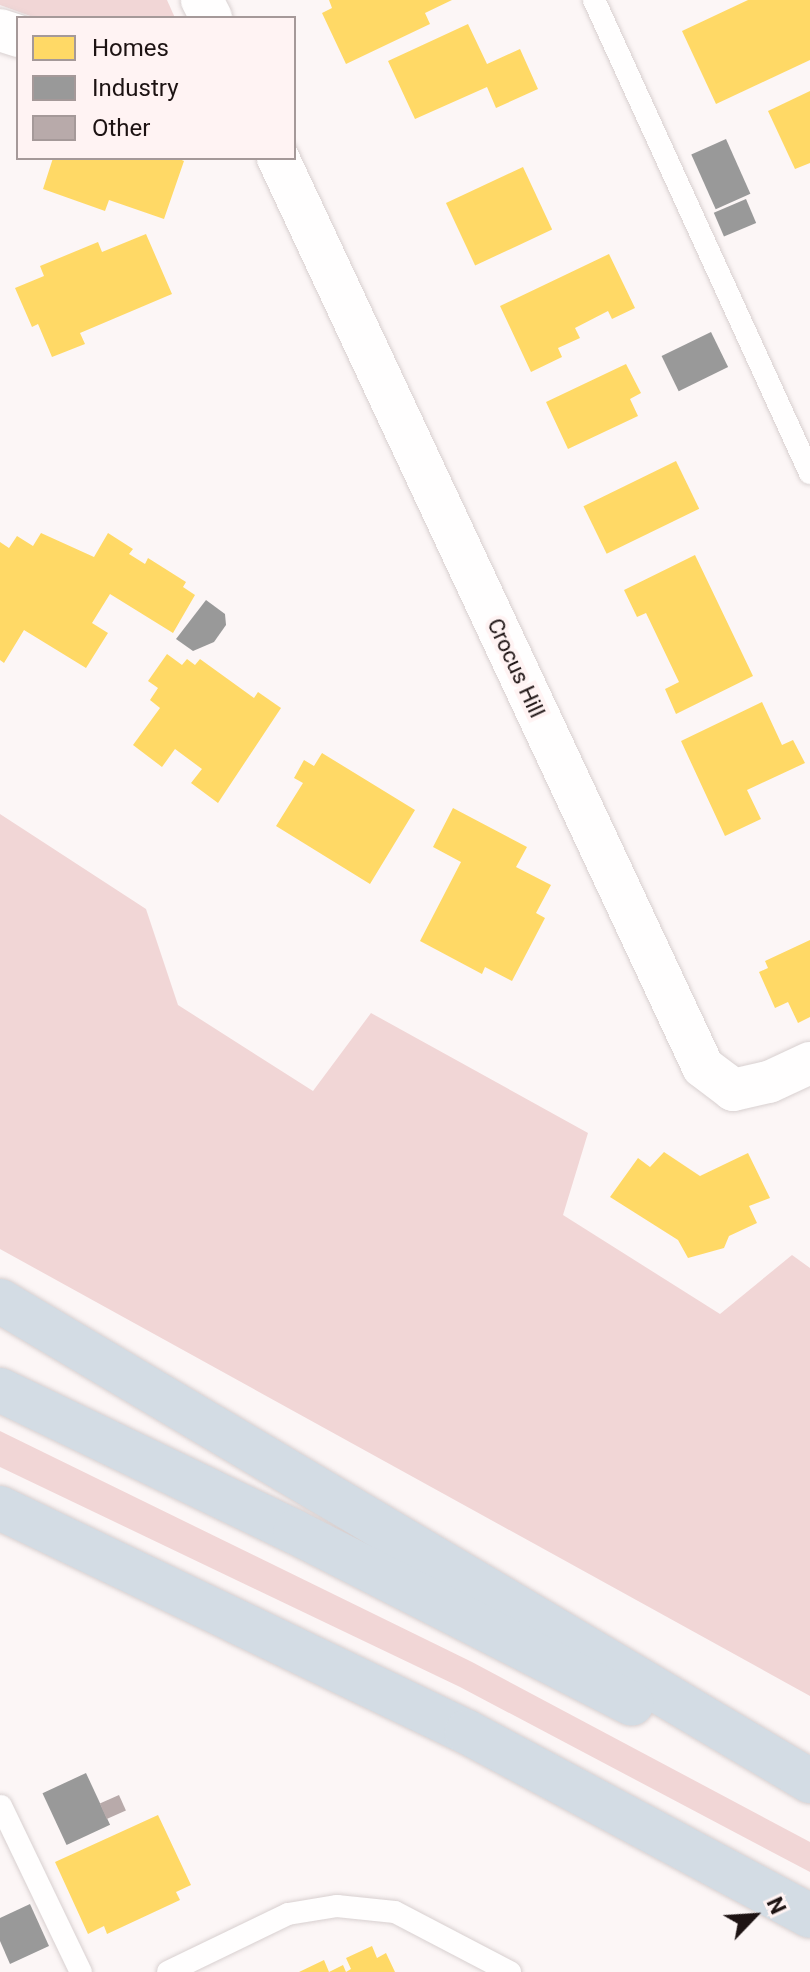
<!DOCTYPE html>
<html>
<head>
<meta charset="utf-8">
<style>
  body { margin:0 }
  #map { position:relative; width:810px; height:1972px; overflow:hidden; background:#fcf6f6; font-family:Roboto,sans-serif }
  div>[style] { position:absolute }
  .green>* { inset:0; background:#f1d6d6 }
  .homes>* { inset:0; background:#ffd966; transform-origin:0 0 }
  .industry>* { inset:0; background:#999; transform-origin:0 0 }
  .building>* { inset:0; background:#b8aaaa; transform-origin:0 0 }
  .roads { filter:drop-shadow(0 0 2px #d8d0d0) drop-shadow(0 0 2px #d8d0d0) }
  .service>* { height:22px; margin:-11px; padding:0 11px; transform-origin:11px; border-radius:11px; background:#fffefe }
  .minor>* { height:42px; margin:-21px; padding:0 21px; transform-origin:21px; border-radius:21px; background:#fffefe }
  .motorway>* { height:44px; margin:-22px; padding:0 22px; transform-origin:22px; border-radius:22px; background:#d3dce4 }
  span { translate:-50% -50%; white-space:nowrap; text-align:center; line-height:1.15; -webkit-text-stroke:8px #fff3f3; paint-order:stroke }
  .street-label { font-size:22px; color:#1d1313 }
  .legend { position:absolute; left:16px; top:16px; width:280px; height:144px; box-sizing:border-box; background:#fff3f3; border:2px solid #a59999; margin:0; padding:10px 14px; list-style:none; font-size:24px; color:#1d1313 }
  .legend li { display:flex; align-items:center; gap:16px; height:40px }
  .legend b { width:40px; border:2px solid #a59999 }
  .north { position:absolute; left:714px; top:1876px; width:80px; height:80px; -webkit-text-stroke:6px #fff3f3; paint-order:stroke; rotate:65deg; font-size:22px; font-weight:700; line-height:32px; text-align:center; color:#1d1313 }
  .north::after { content:''; display:block; margin:auto; width:28px; height:36px; background:#1d1313; clip-path:polygon(50% 0,100% 100%,50% 72%,0 100%) }
</style>
</head>
<body>
<div id="map">
  <div class="green">
    <div style="clip-path:polygon(0 0,167px 0,175px 18px,36px 18px,0 5px)"></div>
    <div style="clip-path:polygon(0 814px,146px 909px,178px 1005px,313px 1091px,371px 1013px,588px 1133px,563px 1215px,720px 1314px,792px 1255px,810px 1268px,810px 1696px,0 1249px)"></div>
    <div style="clip-path:polygon(0 1431px,472px 1662px,810px 1842px,810px 1872px,460px 1687px,0 1467px)"></div>
  </div>
  <div class="homes">
    <div style="clip-path:polygon(329px 0,452px 0,425px 13px,430px 24px,346px 64px,322px 13px,332px 8px)"></div>
    <div style="clip-path:polygon(748px 0,810px 0,810px 60px,716px 104px,682px 31px)"></div>
    <div style="clip-path:polygon(468px 24px,487px 64px,520px 49px,538px 89px,496px 108px,487px 87px,415px 119px,388px 61px)"></div>
    <div style="clip-path:polygon(810px 91px,810px 163px,795px 169px,768px 111px)"></div>
    <div style="clip-path:polygon(53px 158px,177px 158px,184px 161px,164px 219px,109px 200px,105px 211px,43px 189px)"></div>
    <div style="left:523px;top:167px;width:69px;height:85px;rotate:65deg"></div>
    <div style="clip-path:polygon(146px 234px,172px 294px,80px 333px,85px 344px,52px 357px,38px 324px,32px 327px,15px 288px,44px 276px,40px 266px,98px 242px,102px 252px)"></div>
    <div style="clip-path:polygon(609px 254px,635px 308px,612px 319px,608px 311px,575px 328px,580px 338px,558px 348px,562px 357px,531px 372px,500px 306px)"></div>
    <div style="clip-path:polygon(626px 364px,641px 393px,630px 399px,638px 416px,568px 449px,546px 402px)"></div>
    <div style="left:676px;top:461px;width:53px;height:103px;rotate:64deg"></div>
    <div style="clip-path:polygon(41px 533px,94px 557px,108px 533px,133px 549px,129px 554px,145px 564px,148px 558px,186px 582px,183px 587px,195px 595px,173px 633px,110px 594px,92px 623px,108px 633px,86px 668px,24px 630px,4px 663px,0 660px,0 542px,9px 548px,17px 536px,33px 546px)"></div>
    <div style="clip-path:polygon(695px 555px,753px 676px,676px 714px,665px 689px,679px 682px,646px 613px,637px 617px,624px 590px)"></div>
    <div style="clip-path:polygon(167px 654px,182px 665px,187px 659px,195px 665px,200px 659px,254px 698px,258px 692px,281px 708px,218px 803px,191px 783px,202px 769px,175px 749px,162px 767px,133px 745px,160px 708px,150px 700px,158px 688px,148px 681px)"></div>
    <div style="clip-path:polygon(762px 702px,782px 745px,793px 740px,805px 763px,747px 790px,761px 819px,725px 836px,681px 741px)"></div>
    <div style="clip-path:polygon(322px 753px,415px 810px,370px 884px,276px 826px,303px 783px,294px 778px,304px 760px,314px 766px)"></div>
    <div style="clip-path:polygon(453px 808px,527px 847px,516px 867px,551px 885px,536px 913px,545px 918px,512px 981px,485px 967px,482px 974px,420px 941px,461px 862px,433px 847px)"></div>
    <div style="clip-path:polygon(810px 940px,810px 1017px,798px 1023px,788px 1002px,775px 1008px,759px 972px,768px 968px,765px 961px)"></div>
    <div style="clip-path:polygon(664px 1152px,700px 1176px,748px 1153px,770px 1198px,749px 1206px,757px 1223px,729px 1236px,724px 1248px,688px 1258px,678px 1240px,610px 1197px,638px 1158px,650px 1167px)"></div>
    <div style="clip-path:polygon(158px 1815px,191px 1885px,176px 1892px,180px 1900px,107px 1934px,104px 1926px,88px 1934px,55px 1862px)"></div>
    <div style="clip-path:polygon(372px 1946px,377px 1958px,386px 1953px,395px 1972px,299px 1972px,324px 1960px,329px 1972px,343px 1965px,346px 1972px,351px 1969px,346px 1958px)"></div>
  </div>
  <div class="industry">
    <div style="left:726px;top:139px;width:60px;height:38px;rotate:66deg"></div>
    <div style="left:746px;top:199px;width:26px;height:35px;rotate:67deg"></div>
    <div style="left:711px;top:332px;width:39px;height:55px;rotate:64deg"></div>
    <div style="clip-path:polygon(206px 600px,225px 614px,226px 625px,214px 642px,193px 651px,176px 639px)"></div>
    <div style="left:86px;top:1773px;width:57px;height:48px;rotate:65deg"></div>
    <div style="clip-path:polygon(30px 1904px,49px 1946px,10px 1964px,0 1941px,0 1918px)"></div>
  </div>
  <div class="building">
    <div style="left:119px;top:1795px;width:17px;height:21px;rotate:66deg"></div>
  </div>
  <div class="roads">
    <div class="service">
      <div style="left:594px;top:0;width:520px;rotate:65.46deg"></div>
      <div style="left:1px;top:1806px;width:184px;rotate:64.3deg"></div>
      <div style="left:168px;top:1972px;width:133px;rotate:-25.8deg"></div>
      <div style="left:288px;top:1914px;width:50px;rotate:-9.3deg"></div>
      <div style="left:337px;top:1906px;width:58px;rotate:5.9deg"></div>
      <div style="left:395px;top:1912px;width:130px;rotate:27.6deg"></div>
    </div>
    <div class="minor">
      <div style="left:202px;top:0;width:20px;rotate:63deg"></div>
      <div style="left:0;top:30px;width:19px;rotate:18deg"></div>
      <div style="left:278px;top:158px;width:1003px;rotate:64.94deg"></div>
      <div style="left:703px;top:1067px;width:38px;rotate:37deg"></div>
      <div style="left:733px;top:1090px;width:37px;rotate:-13deg"></div>
      <div style="left:769px;top:1082px;width:45px;rotate:-24.9deg"></div>
    </div>
    <div class="motorway">
      <div style="left:0;top:1301px;width:942px;rotate:30.65deg"></div>
      <div style="left:0;top:1390px;width:327px;rotate:25.7deg"></div>
      <div style="left:295px;top:1532px;width:378px;rotate:27deg"></div>
      <div style="left:0;top:1508px;width:518px;rotate:25.63deg"></div>
      <div style="left:467px;top:1732px;width:389px;rotate:28.2deg"></div>
    </div>
  </div>
  <div class="street-label">
    <span style="left:516px;top:668px;rotate:65deg">Crocus Hill</span>
  </div>
  <ul class="legend">
  <li><b style="height:22px;background:#ffd966"></b>Homes</li>
  <li><b style="height:22px;background:#999"></b>Industry</li>
  <li><b style="height:22px;background:#b8aaaa"></b>Other</li>
  </ul>
  <div class="north">N</div>
</div>
</body>
</html>
